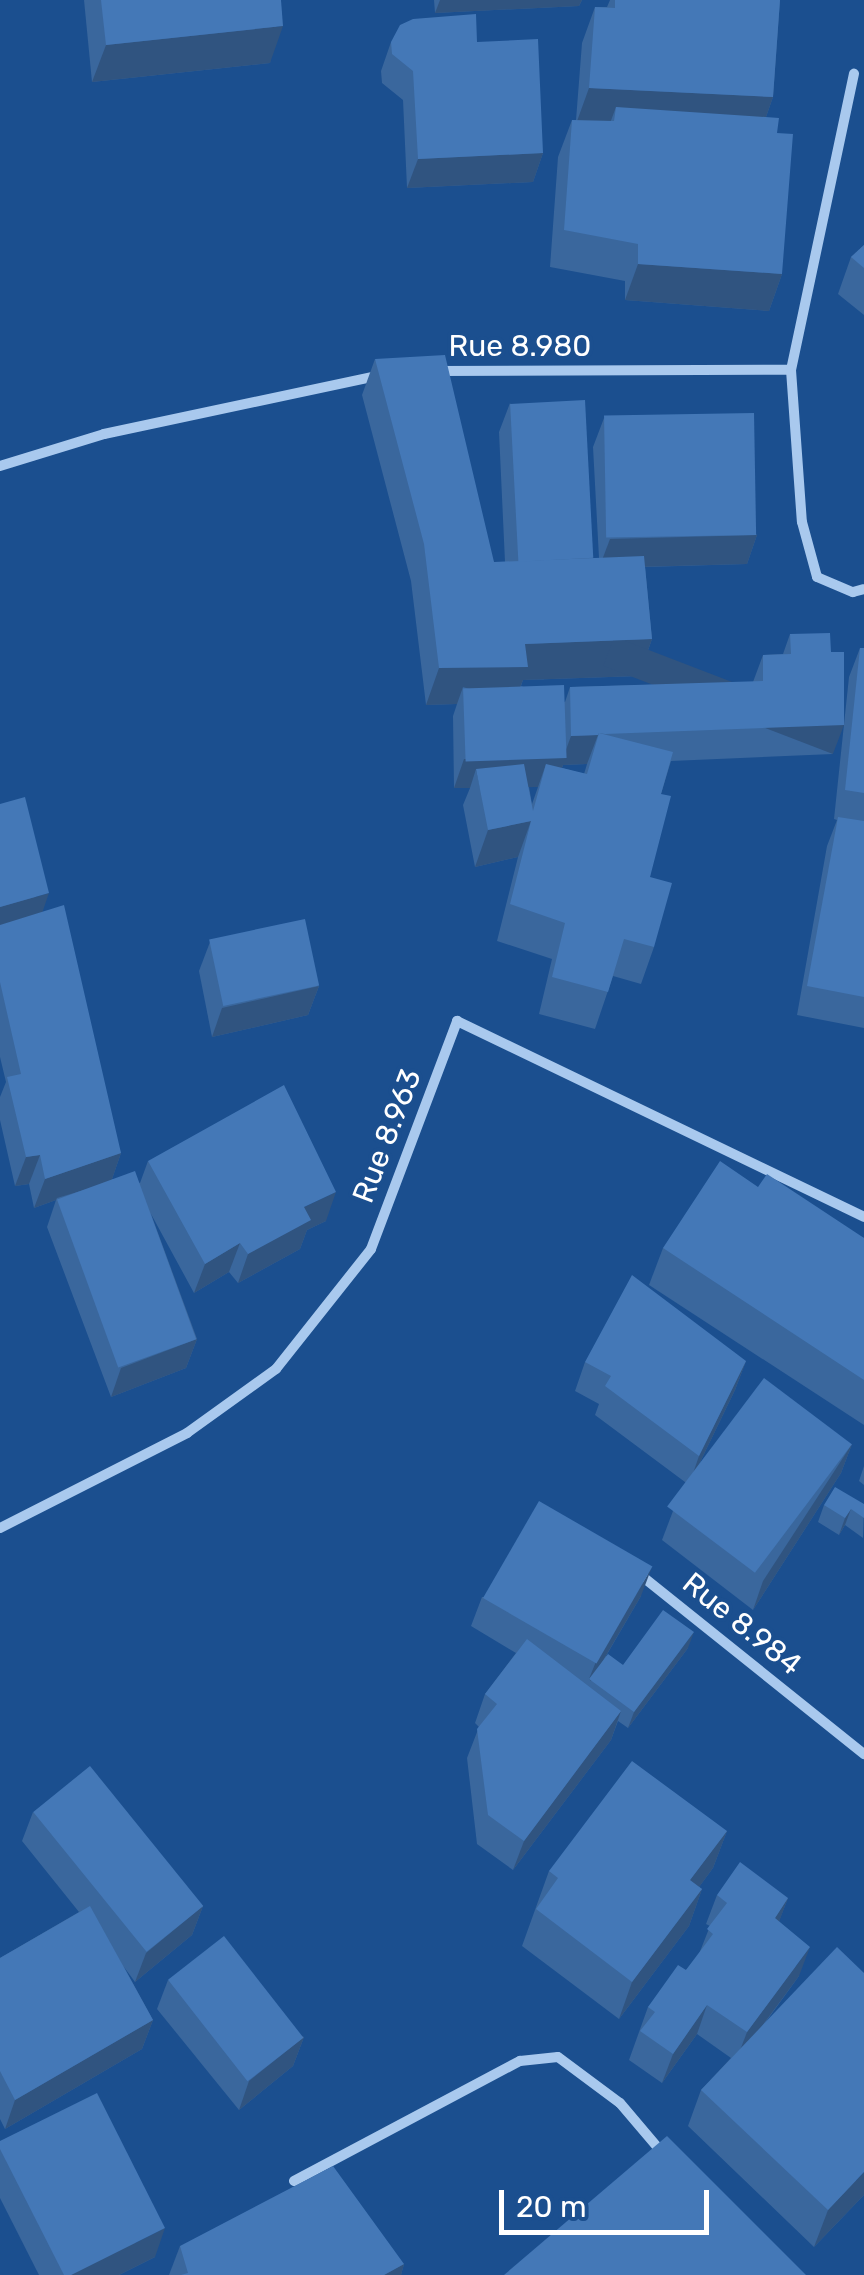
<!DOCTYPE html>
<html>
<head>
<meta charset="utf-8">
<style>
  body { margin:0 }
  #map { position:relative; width:864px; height:2275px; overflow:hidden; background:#1b4f8f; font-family:Rubik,sans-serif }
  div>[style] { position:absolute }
  .minor>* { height:10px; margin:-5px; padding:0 5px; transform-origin:5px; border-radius:5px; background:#a9c9ee }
  .wall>* { inset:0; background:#3a679d }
  .shaded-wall>* { inset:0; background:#305480; transform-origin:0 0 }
  .building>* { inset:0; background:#4478b7; transform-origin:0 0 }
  span { translate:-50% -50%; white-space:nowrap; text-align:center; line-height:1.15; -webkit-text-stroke:8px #1b4f8f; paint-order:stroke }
  .street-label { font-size:30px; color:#fff }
  .scale { position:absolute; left:499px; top:2190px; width:210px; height:45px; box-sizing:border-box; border:5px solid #fff; border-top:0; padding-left:12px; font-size:30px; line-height:35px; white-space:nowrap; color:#fff; -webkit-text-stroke:8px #1b4f8f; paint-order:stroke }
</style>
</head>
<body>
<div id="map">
  <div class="minor">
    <div style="left:791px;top:370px;width:303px;rotate:-78deg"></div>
    <div style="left:437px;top:371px;width:354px;rotate:-0.2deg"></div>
    <div style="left:791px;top:370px;width:152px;rotate:85.9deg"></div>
    <div style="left:802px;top:522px;width:57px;rotate:74.7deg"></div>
    <div style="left:817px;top:577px;width:39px;rotate:23deg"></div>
    <div style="left:853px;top:592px;width:11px;rotate:-15deg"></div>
    <div style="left:0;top:466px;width:109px;rotate:-17.1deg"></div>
    <div style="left:104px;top:434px;width:283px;rotate:-12deg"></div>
    <div style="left:0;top:1528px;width:210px;rotate:-26.9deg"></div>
    <div style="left:187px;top:1433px;width:110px;rotate:-35.7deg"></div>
    <div style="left:276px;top:1369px;width:153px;rotate:-51.6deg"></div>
    <div style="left:371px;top:1249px;width:244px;rotate:-69.3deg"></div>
    <div style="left:457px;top:1021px;width:452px;rotate:25.7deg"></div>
    <div style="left:638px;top:1573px;width:290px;rotate:38.7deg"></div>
    <div style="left:294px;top:2181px;width:256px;rotate:-28deg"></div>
    <div style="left:520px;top:2061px;width:38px;rotate:-6deg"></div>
    <div style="left:558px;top:2057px;width:77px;rotate:36.6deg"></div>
    <div style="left:620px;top:2103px;width:70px;rotate:49.7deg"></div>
  </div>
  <div class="wall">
    <div style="clip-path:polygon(84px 0,281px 0,270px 63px,92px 82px)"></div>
    <div style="clip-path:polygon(434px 0,582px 0,579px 6px,435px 13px)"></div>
    <div style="clip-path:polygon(610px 0,780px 0,773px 97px,766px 117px,777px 133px,782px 274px,769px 311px,625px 300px,625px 281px,550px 267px,558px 157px,572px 120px,576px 120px,582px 43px,595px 7px,607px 7px)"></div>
    <div style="clip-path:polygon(391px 42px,477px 42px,543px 153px,533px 182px,407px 188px,403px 100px,382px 83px,381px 71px)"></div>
    <div style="clip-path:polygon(864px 245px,864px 315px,838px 294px,851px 257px)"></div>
    <div style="clip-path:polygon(evenodd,375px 359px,494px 562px,505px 562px,499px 432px,510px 403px,593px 558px,599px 558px,593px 447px,604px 418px,757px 535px,747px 564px,645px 567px,652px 639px,639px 676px,523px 680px,521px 686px,565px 702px,570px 687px,753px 682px,763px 655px,783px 654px,790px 634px,833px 754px,671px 761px,661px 794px,650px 877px,654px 947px,641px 984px,613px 976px,595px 1029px,539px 1014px,552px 959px,497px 941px,518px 857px,475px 867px,463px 805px,470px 788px,454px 788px,453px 716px,457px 704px,426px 705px,411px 581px,362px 395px,375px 359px,587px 764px,584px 774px,562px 768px,563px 765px,587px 764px,375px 359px,529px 787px,538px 787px,532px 804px,529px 787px)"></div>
    <div style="clip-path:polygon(860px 648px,864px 648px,864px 1028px,797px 1015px,827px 846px,837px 820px,834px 819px,849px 677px)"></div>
    <div style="clip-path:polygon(0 804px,42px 912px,121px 1153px,112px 1179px,140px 1183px,148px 1161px,326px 1221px,307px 1230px,300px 1249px,238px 1283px,229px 1272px,194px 1293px,151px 1214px,197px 1339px,186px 1368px,111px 1397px,47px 1227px,56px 1200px,34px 1208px,29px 1184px,15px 1186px,0 1120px,0 1097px,6px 1082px,0 1057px)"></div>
    <div style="clip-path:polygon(210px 942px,319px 986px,308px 1015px,212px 1037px,199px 971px)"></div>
    <div style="clip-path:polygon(758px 1187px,864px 1238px,864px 1425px,649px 1285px,663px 1248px)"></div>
    <div style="clip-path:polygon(746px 1361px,735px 1390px,689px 1485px,595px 1415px,599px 1404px,575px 1391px,585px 1362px)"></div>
    <div style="clip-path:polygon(852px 1444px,841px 1473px,753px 1610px,662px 1540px,673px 1511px)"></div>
    <div style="clip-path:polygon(864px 1466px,864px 1485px,859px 1481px)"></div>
    <div style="clip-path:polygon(864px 1504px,863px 1538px,845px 1525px,839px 1535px,818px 1522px,824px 1505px)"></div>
    <div style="clip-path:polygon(641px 1596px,606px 1656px,623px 1665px,688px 1648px,628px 1728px,618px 1721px,611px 1740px,513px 1870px,477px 1844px,467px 1758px,479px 1727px,475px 1723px,485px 1694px,516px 1653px,471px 1626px,482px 1597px)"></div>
    <div style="clip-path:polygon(33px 1812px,203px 1906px,192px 1935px,135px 1982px,124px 1967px,153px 2020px,142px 2049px,5px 2129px,0 2119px,0 1958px,79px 1912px,22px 1841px)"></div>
    <div style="clip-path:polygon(727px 1831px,713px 1868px,699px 1887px,702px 1889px,689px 1926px,619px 2019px,522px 1946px,549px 1871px)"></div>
    <div style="clip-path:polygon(717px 1895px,788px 1898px,779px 1921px,799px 1976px,765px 2023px,864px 2195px,814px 2247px,688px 2126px,701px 2090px,731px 2058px,697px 2034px,662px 2083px,629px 2060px,648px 2007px,686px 1970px,699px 1954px,710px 1926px,706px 1924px)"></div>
    <div style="clip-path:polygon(168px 1980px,304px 2037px,293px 2066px,239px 2110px,157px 2009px)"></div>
    <div style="clip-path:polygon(0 2141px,155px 2257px,119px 2275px,39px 2275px,0 2198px)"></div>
    <div style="clip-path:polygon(180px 2246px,404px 2264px,401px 2275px,169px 2275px)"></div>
  </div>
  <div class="shaded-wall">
    <div style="clip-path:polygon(440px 0,582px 0,579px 6px,435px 13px)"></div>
    <div style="clip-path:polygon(283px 26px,270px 63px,92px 82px,106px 45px)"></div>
    <div style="clip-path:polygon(589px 88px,773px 97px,760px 134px,616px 107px,609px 126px,576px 124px)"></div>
    <div style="clip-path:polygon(543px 153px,533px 182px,407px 188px,418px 159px)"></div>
    <div style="clip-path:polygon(638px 264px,782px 274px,769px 311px,625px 300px)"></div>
    <div style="clip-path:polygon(757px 535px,747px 564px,599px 568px,610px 539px)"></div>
    <div style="clip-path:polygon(652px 639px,639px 676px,523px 680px,514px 703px,463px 687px,457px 704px,426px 705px,439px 668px,525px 644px)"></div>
    <div style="left:844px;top:725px;width:31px;height:246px;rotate:111deg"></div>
    <div style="clip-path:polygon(598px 735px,587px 764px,563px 765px,555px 787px,546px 764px,538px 787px,480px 788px,476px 769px,470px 788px,454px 788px,464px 759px,563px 758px,571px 736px)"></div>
    <div style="clip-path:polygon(531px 821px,518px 857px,475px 867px,488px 830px)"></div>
    <div style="clip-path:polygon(49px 893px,39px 922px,0 933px,0 907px)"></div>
    <div style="clip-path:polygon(319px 986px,308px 1015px,212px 1037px,222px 1008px)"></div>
    <div style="clip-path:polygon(121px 1153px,111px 1182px,57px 1198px,56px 1200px,34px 1208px,45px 1179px)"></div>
    <div style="clip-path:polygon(40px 1155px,29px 1184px,15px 1186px,26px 1157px)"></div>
    <div style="clip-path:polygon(336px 1192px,326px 1221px,307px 1230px,300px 1249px,238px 1283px,248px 1254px,304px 1207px)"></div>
    <div style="clip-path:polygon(240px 1243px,229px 1272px,194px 1293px,205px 1264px)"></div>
    <div style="clip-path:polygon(197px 1339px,186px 1368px,111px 1397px,121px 1368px)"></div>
    <div style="clip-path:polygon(746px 1361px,735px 1390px,689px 1485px,699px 1456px)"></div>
    <div style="clip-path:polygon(852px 1444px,841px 1473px,753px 1610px,763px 1581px)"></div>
    <div style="clip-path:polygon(851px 1509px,845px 1525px,839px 1535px,845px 1518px)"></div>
    <div style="clip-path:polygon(652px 1567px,641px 1596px,591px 1681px,589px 1679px,595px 1664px)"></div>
    <div style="clip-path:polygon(694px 1632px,688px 1648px,628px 1728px,634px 1712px)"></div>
    <div style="clip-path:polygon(621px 1711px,611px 1740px,513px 1870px,524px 1841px)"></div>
    <div style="clip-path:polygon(727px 1831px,713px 1868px,677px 1917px,690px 1880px)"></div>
    <div style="clip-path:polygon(702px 1889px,689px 1926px,619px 2019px,632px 1982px)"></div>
    <div style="clip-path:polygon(788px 1898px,777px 1927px,775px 1918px)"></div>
    <div style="clip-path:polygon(203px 1906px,192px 1935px,135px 1982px,146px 1953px)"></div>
    <div style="clip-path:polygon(810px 1947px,799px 1976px,736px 2061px,747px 2032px)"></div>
    <div style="clip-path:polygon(707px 2005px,697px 2034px,662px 2083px,673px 2054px)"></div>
    <div style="clip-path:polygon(153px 2020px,142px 2049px,5px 2129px,15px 2100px)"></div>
    <div style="clip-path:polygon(304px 2037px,293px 2066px,239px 2110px,249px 2081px)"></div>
    <div style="clip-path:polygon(864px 2172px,864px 2195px,814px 2247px,828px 2210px)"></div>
    <div style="clip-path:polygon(165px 2228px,155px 2257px,119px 2275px,71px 2275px)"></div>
    <div style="clip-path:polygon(404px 2264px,401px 2275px,384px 2275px)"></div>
  </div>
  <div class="building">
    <div style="clip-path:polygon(101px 0,281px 0,283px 26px,106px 45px)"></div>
    <div style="clip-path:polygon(615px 0,780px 0,773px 97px,589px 88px,595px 7px,615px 8px)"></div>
    <div style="clip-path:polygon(476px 14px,477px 42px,538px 39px,543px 153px,418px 159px,413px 71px,392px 54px,391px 42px,400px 25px,413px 19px)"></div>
    <div style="clip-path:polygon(616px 107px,779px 118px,777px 133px,793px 134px,782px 274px,638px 264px,638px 244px,564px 230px,572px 120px,614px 121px)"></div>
    <div style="clip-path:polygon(864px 245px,864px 268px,851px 257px)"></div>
    <div style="clip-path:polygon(445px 355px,494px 562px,644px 556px,652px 639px,525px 644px,528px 667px,439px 668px,424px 544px,375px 359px)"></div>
    <div style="left:585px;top:400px;width:158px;height:75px;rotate:87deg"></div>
    <div style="left:754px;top:413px;width:122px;height:150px;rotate:89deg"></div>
    <div style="clip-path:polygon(830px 633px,831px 652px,844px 652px,844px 725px,605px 734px,599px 733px,598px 735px,571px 736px,570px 687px,763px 681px,763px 655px,791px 654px,790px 634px)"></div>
    <div style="clip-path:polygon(860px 648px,864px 648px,864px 793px,845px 790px)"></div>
    <div style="left:564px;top:685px;width:73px;height:101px;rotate:88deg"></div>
    <div style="clip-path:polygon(599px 733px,673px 752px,661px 794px,671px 796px,650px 877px,672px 883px,654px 947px,624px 939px,608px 992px,552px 977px,565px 923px,510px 904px,531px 821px,488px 830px,476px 769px,524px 764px,533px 811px,546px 764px,587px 774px)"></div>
    <div style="clip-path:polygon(25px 797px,49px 893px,0 907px,0 804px)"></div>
    <div style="clip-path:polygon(838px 817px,864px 821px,864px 997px,807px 986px)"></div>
    <div style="clip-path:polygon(64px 905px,121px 1153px,45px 1179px,40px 1155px,26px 1157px,7px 1077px,21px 1074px,0 982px,0 925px)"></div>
    <div style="left:305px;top:919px;width:68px;height:98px;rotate:78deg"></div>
    <div style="clip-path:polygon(284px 1085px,336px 1192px,304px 1207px,311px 1220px,248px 1254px,240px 1243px,205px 1264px,148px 1161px)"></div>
    <div style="clip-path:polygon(720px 1161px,758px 1187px,767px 1174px,864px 1238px,864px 1380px,663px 1248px)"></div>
    <div style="left:135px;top:1171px;width:179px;height:83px;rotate:70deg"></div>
    <div style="clip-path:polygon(632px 1275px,746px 1361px,699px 1456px,605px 1386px,611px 1376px,585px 1362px)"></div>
    <div style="left:764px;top:1378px;width:110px;height:161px;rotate:37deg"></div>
    <div style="clip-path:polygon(835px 1487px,864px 1504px,864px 1518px,851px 1509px,845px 1518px,824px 1505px)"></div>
    <div style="left:539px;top:1501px;width:131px;height:112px;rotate:30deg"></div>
    <div style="clip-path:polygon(663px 1610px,694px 1632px,634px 1712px,589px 1679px,608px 1654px,623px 1665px)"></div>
    <div style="clip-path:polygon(527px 1639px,621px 1711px,524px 1841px,488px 1815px,477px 1729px,497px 1704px,485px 1694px)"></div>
    <div style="clip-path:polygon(632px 1761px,727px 1831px,690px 1880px,702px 1889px,632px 1982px,536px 1909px,558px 1878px,549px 1871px)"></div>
    <div style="left:90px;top:1766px;width:180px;height:73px;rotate:51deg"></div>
    <div style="clip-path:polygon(740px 1862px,788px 1898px,775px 1918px,810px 1947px,747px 2032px,707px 2005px,673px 2054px,640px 2031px,655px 2012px,648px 2007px,678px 1965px,686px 1970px,713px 1934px,707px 1929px,727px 1903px,717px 1895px)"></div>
    <div style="clip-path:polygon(90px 1906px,153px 2020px,15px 2100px,0 2071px,0 1958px)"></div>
    <div style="left:224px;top:1936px;width:129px;height:71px;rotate:52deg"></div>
    <div style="clip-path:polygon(837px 1947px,864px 1973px,864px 2172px,828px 2210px,701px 2090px)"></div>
    <div style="clip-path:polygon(97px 2093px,165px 2228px,71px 2275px,64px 2275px,0 2149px,0 2141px)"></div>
    <div style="clip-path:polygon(667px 2136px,806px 2275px,504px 2275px)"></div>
    <div style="clip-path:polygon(333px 2166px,404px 2264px,384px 2275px,181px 2275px,188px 2273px,180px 2246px)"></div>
  </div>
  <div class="street-label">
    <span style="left:520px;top:346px">Rue 8.980</span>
    <span style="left:387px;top:1136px;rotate:-69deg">Rue 8.963</span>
    <span style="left:742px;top:1624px;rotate:39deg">Rue 8.984</span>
  </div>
  <div class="scale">20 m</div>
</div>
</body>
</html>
